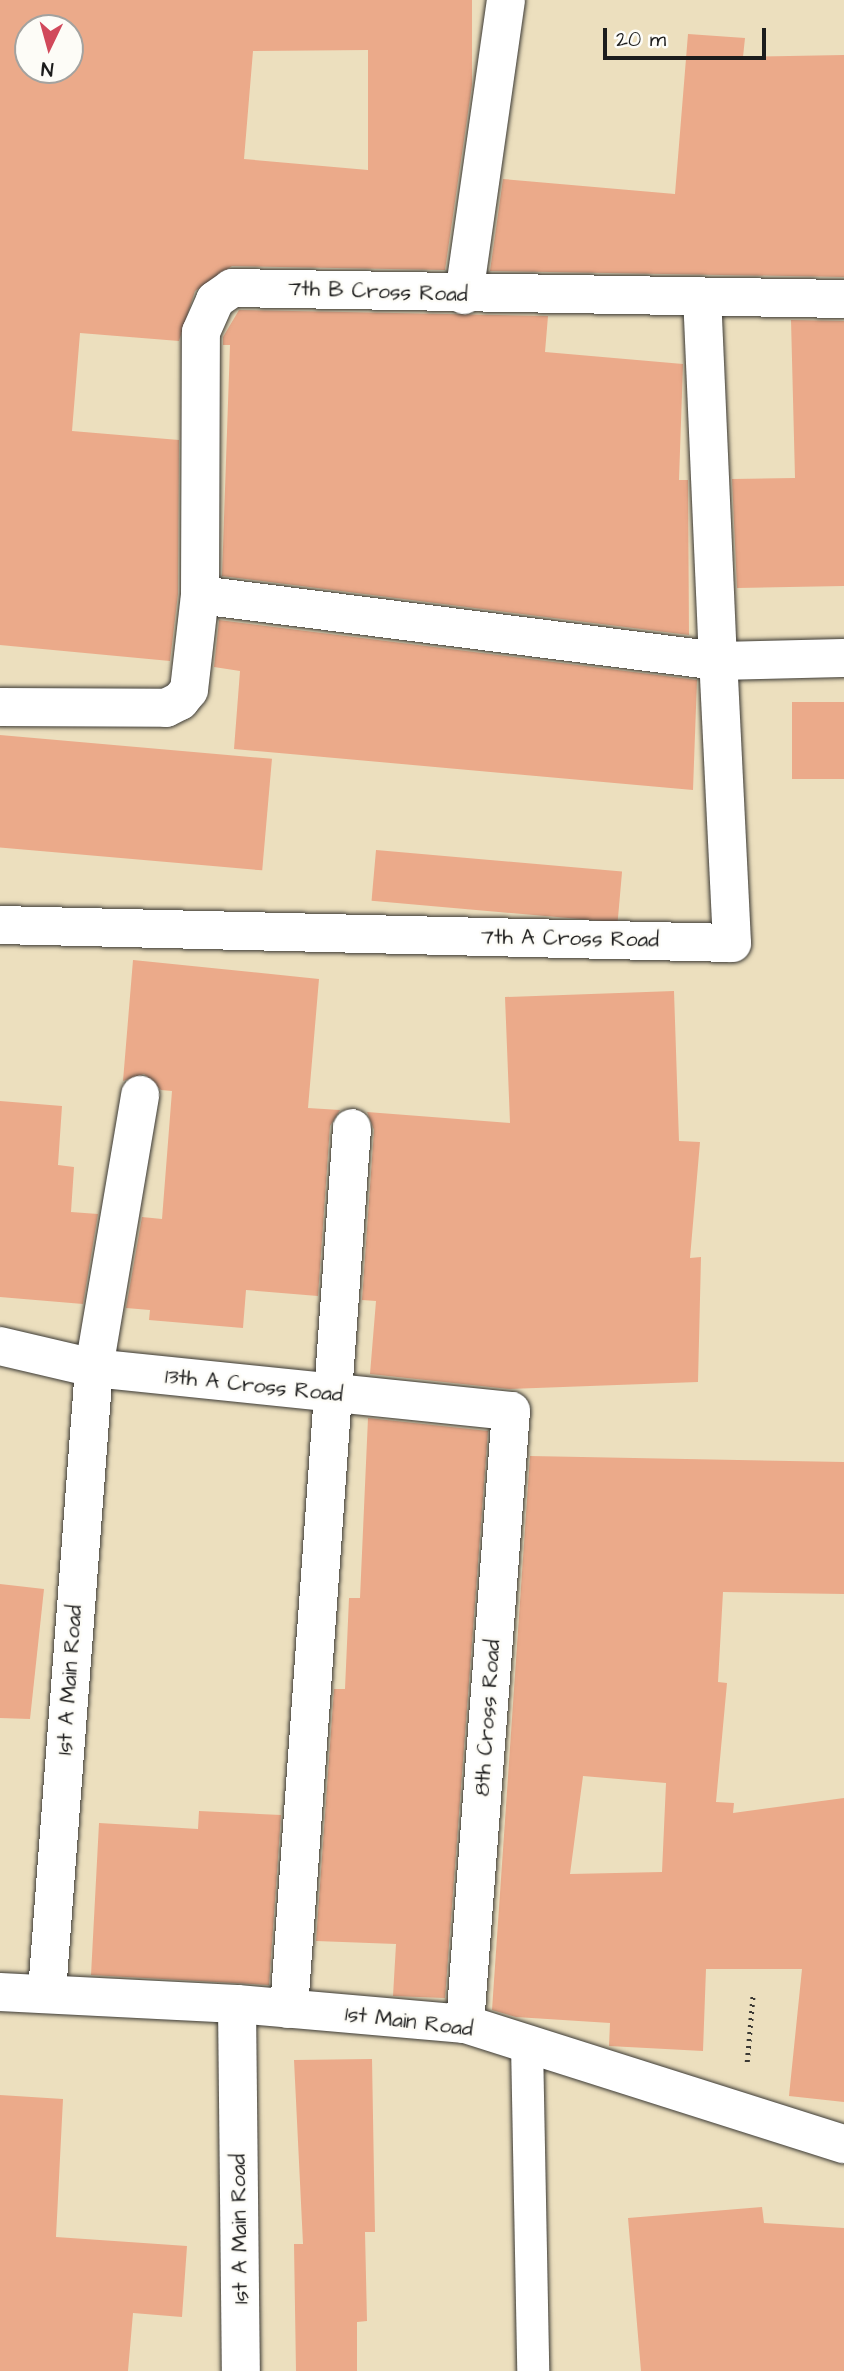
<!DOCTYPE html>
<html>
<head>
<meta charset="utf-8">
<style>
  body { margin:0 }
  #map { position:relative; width:844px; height:2371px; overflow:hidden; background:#ecdfbe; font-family:"Architects Daughter",sans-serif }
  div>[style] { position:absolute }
  .building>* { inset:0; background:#ebaa8a; transform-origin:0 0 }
  .path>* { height:4.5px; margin-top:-2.25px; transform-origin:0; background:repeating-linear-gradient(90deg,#3b3934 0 2px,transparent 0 7px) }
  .roads { filter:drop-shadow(0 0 2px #3b3934) drop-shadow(0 0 2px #3b3934) }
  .service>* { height:32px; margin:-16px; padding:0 16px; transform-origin:16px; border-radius:16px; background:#fff }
  .minor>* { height:38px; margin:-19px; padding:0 19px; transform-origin:19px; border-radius:19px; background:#fff }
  span { translate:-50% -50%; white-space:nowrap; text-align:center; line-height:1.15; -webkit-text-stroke:5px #fdfcf7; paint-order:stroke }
  .street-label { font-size:21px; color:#1c1c1c }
  .north { position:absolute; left:14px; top:14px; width:70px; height:70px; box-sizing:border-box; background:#fdfcf7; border:2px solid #a3a29f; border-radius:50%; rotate:185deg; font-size:19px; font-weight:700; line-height:28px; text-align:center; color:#1c1c1c }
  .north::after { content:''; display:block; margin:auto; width:24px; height:32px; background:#d1495b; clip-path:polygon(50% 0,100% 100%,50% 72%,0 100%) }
  .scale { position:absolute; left:603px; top:28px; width:163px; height:32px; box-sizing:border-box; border:4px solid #1c1c1c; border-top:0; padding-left:9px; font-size:21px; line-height:24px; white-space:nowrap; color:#1c1c1c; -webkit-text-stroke:5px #fdfcf7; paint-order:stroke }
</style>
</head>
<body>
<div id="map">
  <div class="building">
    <div style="clip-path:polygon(evenodd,0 0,472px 0,472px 85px,445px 270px,232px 266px,195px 291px,179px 341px,80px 333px,72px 431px,179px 440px,178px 594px,170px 661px,0 645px,0 0,28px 28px,70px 28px,70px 70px,28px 70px,28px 28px,0 0,368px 50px,368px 170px,244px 159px,253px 51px,368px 50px)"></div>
    <div style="clip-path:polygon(688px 34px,745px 38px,743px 57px,844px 55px,844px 277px,490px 271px,503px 179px,675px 194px)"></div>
    <div style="clip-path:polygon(239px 310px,548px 316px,545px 352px,683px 364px,679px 480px,688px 480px,689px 635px,222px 576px,230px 345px,223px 345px,223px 337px)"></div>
    <div style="clip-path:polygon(791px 320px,844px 321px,844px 586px,737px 588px,732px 479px,795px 478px)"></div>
    <div style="clip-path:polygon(219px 620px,697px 680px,693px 790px,234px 749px,240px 671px,214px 667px)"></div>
    <div style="left:844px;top:702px;width:77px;height:52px;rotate:90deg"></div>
    <div style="left:0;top:735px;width:273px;height:112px;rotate:5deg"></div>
    <div style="left:376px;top:850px;width:247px;height:51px;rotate:5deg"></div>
    <div style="clip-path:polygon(133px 960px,319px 979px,308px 1108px,340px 1110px,330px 1126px,318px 1296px,246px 1290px,243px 1328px,149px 1320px,150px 1310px,126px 1308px,142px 1217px,162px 1219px,172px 1091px,161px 1090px,144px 1074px,123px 1081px)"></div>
    <div style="clip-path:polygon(674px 991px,679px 1141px,700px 1142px,690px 1258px,701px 1257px,698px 1382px,509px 1389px,370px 1374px,376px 1301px,362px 1300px,374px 1130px,367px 1112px,510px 1123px,505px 997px)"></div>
    <div style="clip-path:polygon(0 1101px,62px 1106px,58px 1165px,74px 1167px,71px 1212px,98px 1214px,83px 1304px,0 1297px)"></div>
    <div style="clip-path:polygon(368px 1418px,488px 1431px,445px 1998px,393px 1996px,396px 1944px,316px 1941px,334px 1689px,345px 1689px,349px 1598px,360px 1598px)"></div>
    <div style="clip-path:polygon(evenodd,530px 1456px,844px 1462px,844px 1594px,723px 1592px,718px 1682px,727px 1683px,716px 1802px,734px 1803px,733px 1813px,844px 1798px,844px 2102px,789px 2096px,802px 1969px,706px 1969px,703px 2051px,609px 2046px,610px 2023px,516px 2017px,492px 2010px,530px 1456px,583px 1776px,666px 1783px,662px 1872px,570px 1874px,583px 1776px)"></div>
    <div style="clip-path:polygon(0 1584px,44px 1589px,30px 1719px,0 1718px)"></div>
    <div style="clip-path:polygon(199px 1811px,281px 1815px,269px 1985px,91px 1975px,99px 1823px,198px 1829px)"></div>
    <div style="clip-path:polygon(372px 2059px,375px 2232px,365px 2232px,367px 2321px,357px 2322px,357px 2371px,296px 2371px,294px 2244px,303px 2244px,294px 2060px)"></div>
    <div style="clip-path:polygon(0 2095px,63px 2099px,56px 2237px,187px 2246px,182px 2317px,133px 2313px,128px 2371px,0 2371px)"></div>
    <div style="clip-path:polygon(762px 2207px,764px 2223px,844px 2228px,844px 2371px,641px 2371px,628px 2218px)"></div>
  </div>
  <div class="path">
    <div style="left:747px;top:2062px;width:68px;rotate:-85deg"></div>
  </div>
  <div class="roads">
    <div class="service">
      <div style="left:527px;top:2044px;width:327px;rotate:88.9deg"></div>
    </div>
    <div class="minor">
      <div style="left:464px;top:295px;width:298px;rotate:-81.9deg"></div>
      <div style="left:200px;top:595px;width:263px;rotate:-89.8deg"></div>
      <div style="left:201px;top:332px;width:35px;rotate:-66deg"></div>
      <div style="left:215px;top:300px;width:21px;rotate:-35deg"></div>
      <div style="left:232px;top:288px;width:612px;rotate:1.03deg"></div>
      <div style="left:0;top:707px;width:166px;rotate:0.3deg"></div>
      <div style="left:166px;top:708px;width:16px;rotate:-27deg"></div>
      <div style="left:180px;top:701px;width:14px;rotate:-51deg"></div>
      <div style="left:189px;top:690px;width:96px;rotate:-83.4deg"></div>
      <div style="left:200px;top:595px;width:522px;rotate:7.26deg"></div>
      <div style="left:718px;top:661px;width:362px;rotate:-92.5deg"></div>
      <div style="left:0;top:925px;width:732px;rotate:1.41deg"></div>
      <div style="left:732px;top:943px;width:282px;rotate:-92.8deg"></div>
      <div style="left:718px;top:661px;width:126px;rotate:-1.4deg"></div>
      <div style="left:0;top:1346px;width:97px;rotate:13.2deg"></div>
      <div style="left:94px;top:1368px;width:419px;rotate:5.9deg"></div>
      <div style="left:511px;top:1411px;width:615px;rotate:94.29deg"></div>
      <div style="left:0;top:1992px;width:237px;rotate:2.9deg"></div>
      <div style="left:237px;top:2004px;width:229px;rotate:5deg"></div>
      <div style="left:465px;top:2024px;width:398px;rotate:17.6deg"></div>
      <div style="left:47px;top:1992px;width:626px;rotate:-85.69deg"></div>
      <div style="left:94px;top:1368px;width:277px;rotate:-80.4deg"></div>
      <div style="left:237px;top:2004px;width:367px;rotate:89.4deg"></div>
      <div style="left:289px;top:2009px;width:883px;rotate:-85.91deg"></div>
    </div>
  </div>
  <div class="street-label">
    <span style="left:378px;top:292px;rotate:2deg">7th B Cross Road</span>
    <span style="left:570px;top:939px;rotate:1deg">7th A Cross Road</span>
    <span style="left:254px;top:1386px;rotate:6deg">13th A Cross Road</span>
    <span style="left:70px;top:1680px;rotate:-86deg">1st A Main Road</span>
    <span style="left:488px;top:1718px;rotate:-86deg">8th Cross Road</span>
    <span style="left:409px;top:2022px;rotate:7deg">1st Main Road</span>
    <span style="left:240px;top:2229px;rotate:-91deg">1st A Main Road</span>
  </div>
  <div class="north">N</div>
  <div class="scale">20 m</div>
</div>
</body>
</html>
